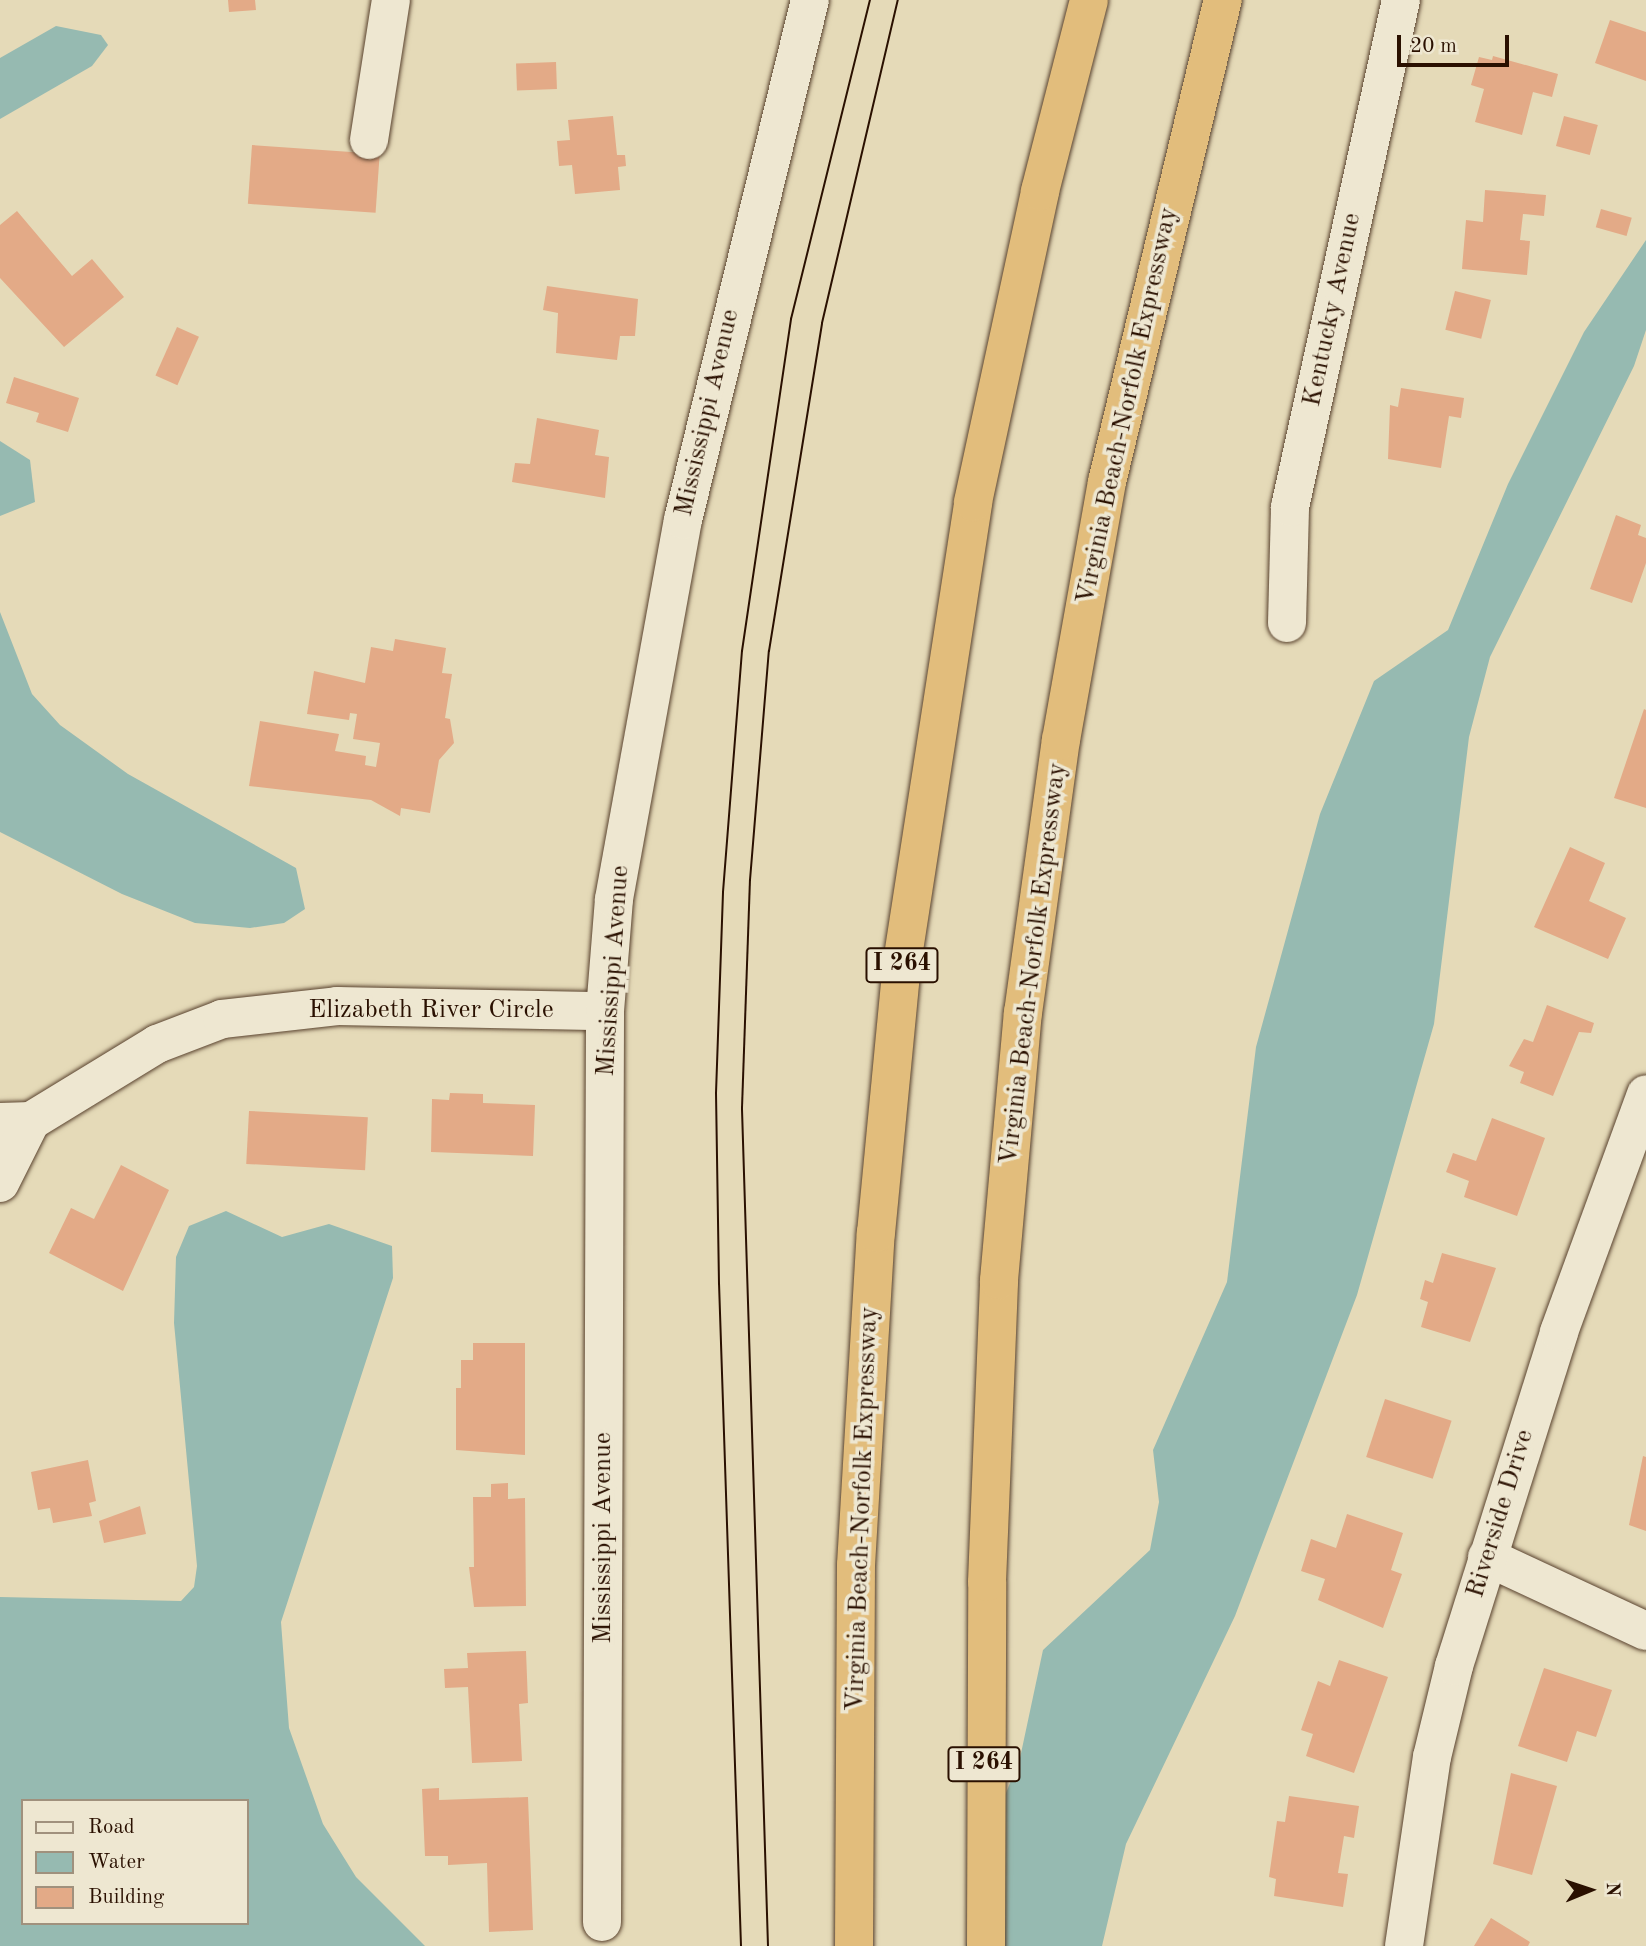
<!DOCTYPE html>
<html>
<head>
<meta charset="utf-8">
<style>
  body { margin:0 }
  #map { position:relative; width:1646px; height:1946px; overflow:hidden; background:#e5dab8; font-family:"Old Standard TT",serif }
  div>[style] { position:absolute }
  .water>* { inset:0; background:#96bab1 }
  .building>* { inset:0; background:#e3aa87; transform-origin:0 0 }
  .roads { filter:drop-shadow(0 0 2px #59422e) drop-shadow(0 0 2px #59422e) }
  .street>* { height:38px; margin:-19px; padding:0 19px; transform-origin:19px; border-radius:19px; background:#eee7d1 }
  .highway>* { height:38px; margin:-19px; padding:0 19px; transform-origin:19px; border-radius:19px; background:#e2bd7c }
  .tram>* { height:2px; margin:-1px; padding:0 1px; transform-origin:1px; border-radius:1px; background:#2a1000 }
  span { translate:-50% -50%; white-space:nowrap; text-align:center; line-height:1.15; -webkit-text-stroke:7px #eee7d1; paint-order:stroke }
  .shield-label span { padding:2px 5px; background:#eee7d1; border:2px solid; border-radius:5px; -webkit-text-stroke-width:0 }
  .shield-label { font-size:24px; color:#2a1000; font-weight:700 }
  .street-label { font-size:26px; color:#2a1000 }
  .legend { position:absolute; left:21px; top:1799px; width:228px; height:126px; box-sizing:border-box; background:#eee7d1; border:2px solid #a0917d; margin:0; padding:9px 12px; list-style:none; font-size:21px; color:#2a1000 }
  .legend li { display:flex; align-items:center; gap:14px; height:35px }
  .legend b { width:35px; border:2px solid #a0917d }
  .north { position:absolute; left:1555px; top:1855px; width:70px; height:70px; -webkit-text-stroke:5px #eee7d1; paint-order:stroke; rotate:88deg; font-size:19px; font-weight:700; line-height:28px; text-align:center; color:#2a1000 }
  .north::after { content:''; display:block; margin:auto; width:24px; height:32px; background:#2a1000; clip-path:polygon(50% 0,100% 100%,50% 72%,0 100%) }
  .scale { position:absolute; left:1397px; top:35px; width:112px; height:32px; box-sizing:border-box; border:4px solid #2a1000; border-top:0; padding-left:9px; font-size:21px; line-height:24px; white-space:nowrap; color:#2a1000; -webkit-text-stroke:5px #eee7d1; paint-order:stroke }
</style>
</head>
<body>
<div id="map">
  <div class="water">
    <div style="clip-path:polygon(56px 26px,101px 35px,108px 45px,92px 66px,0 119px,0 58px)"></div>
    <div style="clip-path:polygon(1646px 240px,1646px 330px,1634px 366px,1490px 657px,1469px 737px,1434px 1024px,1357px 1295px,1235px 1616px,1126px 1844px,1102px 1946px,966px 1946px,988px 1838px,1020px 1758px,1043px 1650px,1150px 1550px,1159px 1502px,1153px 1450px,1227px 1282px,1256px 1047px,1320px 814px,1374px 681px,1448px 630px,1508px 484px,1584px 332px)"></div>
    <div style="clip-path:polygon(0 441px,30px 460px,35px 502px,0 516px)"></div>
    <div style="clip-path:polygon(0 612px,32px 694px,60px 725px,128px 774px,296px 868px,305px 909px,284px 923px,250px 928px,195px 923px,122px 894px,0 832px)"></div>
    <div style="clip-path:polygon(evenodd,226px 1211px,282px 1237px,329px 1224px,392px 1246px,393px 1278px,281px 1622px,289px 1728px,323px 1824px,356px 1877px,425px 1946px,0 1946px,0 1597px,181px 1601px,194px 1587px,197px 1566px,174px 1323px,176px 1257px,189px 1226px,226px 1211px,23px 1801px,247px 1801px,247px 1923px,23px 1923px,23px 1801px)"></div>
  </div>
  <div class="building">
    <div style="clip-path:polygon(228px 0,255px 0,256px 10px,229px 12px)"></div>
    <div style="clip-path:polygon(1610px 20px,1646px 32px,1646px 81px,1595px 63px)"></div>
    <div style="clip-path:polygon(1493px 56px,1558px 74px,1552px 97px,1533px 92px,1522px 135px,1475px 122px,1484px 89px,1471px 85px,1479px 57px,1492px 60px)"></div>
    <div style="left:556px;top:62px;width:27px;height:40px;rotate:88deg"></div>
    <div style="clip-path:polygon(613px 116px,617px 155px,625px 155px,626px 166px,618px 167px,620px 190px,575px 194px,572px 165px,559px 166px,557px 141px,570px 140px,568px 120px)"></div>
    <div style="left:1564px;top:116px;width:35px;height:31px;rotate:15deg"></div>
    <div style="left:252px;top:145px;width:128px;height:59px;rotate:4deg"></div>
    <div style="clip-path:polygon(1485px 190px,1546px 195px,1544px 216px,1523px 214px,1520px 240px,1530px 241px,1527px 275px,1462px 269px,1466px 220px,1483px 222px)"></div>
    <div style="left:1601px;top:209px;width:32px;height:19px;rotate:16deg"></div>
    <div style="clip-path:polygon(17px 211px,72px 276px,92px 259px,124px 297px,64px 347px,0 278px,0 225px)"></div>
    <div style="clip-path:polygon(547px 286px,638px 299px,635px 336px,620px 336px,617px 360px,556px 353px,558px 313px,543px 310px)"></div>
    <div style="left:1455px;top:291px;width:37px;height:40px;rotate:14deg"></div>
    <div style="left:177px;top:327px;width:24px;height:53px;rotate:24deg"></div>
    <div style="clip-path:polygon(14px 377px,79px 398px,68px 432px,36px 422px,39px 413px,6px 403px)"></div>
    <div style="clip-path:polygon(1401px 388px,1464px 398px,1461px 418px,1449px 416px,1441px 468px,1388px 459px,1390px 405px,1398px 407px)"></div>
    <div style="clip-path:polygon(537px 418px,599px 430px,595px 455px,609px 457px,605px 498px,512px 482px,515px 463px,530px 464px)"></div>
    <div style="clip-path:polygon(1616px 515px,1641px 525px,1638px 535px,1646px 538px,1646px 563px,1632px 603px,1590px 589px)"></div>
    <div style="clip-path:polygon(395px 639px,446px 648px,442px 673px,452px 674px,445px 718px,450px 719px,454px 743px,439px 760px,430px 813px,401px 808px,400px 816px,371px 800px,249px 786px,260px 721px,339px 734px,335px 751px,366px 756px,365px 765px,376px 767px,380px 743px,353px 739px,357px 714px,350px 713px,349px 720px,307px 714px,314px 671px,365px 683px,371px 647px,393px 651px)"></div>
    <div style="clip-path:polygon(1644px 709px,1646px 710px,1646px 808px,1614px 798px)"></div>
    <div style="clip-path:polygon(1570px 847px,1605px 863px,1589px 901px,1626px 918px,1608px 959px,1534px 927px)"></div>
    <div style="clip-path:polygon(1547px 1005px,1594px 1023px,1591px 1033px,1579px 1032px,1553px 1096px,1520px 1083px,1524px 1072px,1509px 1066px,1524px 1039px,1533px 1042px)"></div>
    <div style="clip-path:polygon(450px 1093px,483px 1094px,483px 1103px,535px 1105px,533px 1156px,431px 1152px,432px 1099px,449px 1100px)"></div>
    <div style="left:249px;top:1111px;width:119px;height:53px;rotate:3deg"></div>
    <div style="clip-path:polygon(1492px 1118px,1545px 1138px,1517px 1216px,1464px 1197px,1469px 1181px,1446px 1172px,1453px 1153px,1476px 1161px)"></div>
    <div style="clip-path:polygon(121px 1165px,169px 1190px,123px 1291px,49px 1253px,71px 1208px,94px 1219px)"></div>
    <div style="clip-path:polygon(1442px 1253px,1496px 1268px,1470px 1342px,1421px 1327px,1428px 1302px,1420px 1299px,1425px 1280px,1433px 1283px)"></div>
    <div style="clip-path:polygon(473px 1343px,525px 1343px,525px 1455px,456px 1450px,456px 1388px,461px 1388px,461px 1360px,473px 1360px)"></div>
    <div style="left:1385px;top:1399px;width:70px;height:61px;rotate:18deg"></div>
    <div style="clip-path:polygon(1643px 1456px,1646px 1457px,1646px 1531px,1629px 1525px)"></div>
    <div style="clip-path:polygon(88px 1460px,96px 1501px,89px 1503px,92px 1516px,53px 1523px,50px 1508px,38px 1510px,31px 1472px)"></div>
    <div style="clip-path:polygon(508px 1483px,508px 1499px,525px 1498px,526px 1606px,474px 1607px,469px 1567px,474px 1567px,473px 1497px,491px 1497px,491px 1484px)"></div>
    <div style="clip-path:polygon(140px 1506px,146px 1534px,104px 1543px,99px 1521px)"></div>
    <div style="clip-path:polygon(1347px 1514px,1403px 1533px,1391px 1570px,1402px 1574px,1383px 1628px,1318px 1600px,1325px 1579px,1301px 1571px,1311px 1539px,1336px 1548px)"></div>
    <div style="clip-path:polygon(526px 1651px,528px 1703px,519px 1704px,522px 1761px,472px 1763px,468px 1687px,445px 1688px,444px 1669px,468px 1668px,467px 1653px)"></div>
    <div style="clip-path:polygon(1339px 1660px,1388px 1677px,1354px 1773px,1306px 1756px,1313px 1734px,1301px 1730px,1318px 1681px,1330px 1686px)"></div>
    <div style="clip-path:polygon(1544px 1668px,1612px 1690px,1596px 1737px,1577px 1731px,1567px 1762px,1518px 1746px)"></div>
    <div style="clip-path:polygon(1511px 1773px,1557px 1786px,1532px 1875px,1493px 1864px)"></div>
    <div style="clip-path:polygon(439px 1788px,439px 1800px,528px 1797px,533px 1930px,489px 1932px,487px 1863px,448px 1865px,448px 1856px,425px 1856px,422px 1789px)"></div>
    <div style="clip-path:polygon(1289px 1796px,1359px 1806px,1354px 1838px,1344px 1836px,1338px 1873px,1348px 1874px,1343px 1907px,1274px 1896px,1276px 1879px,1269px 1877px,1277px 1821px,1285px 1822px)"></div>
    <div style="clip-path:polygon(1491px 1918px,1530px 1942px,1528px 1946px,1474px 1946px)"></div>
  </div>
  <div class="roads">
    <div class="street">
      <div style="left:369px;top:140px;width:142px;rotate:-81.1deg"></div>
      <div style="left:1287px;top:623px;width:116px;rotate:-88.5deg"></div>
      <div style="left:1290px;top:507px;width:519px;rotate:-77.65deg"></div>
      <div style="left:0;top:1122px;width:31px;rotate:-2deg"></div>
      <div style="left:31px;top:1121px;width:148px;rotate:-31.4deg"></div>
      <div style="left:157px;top:1044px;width:70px;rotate:-21deg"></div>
      <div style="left:222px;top:1019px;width:116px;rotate:-6.4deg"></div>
      <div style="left:337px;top:1006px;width:268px;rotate:1.1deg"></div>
      <div style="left:0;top:1183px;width:69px;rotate:-63.4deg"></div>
      <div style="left:1487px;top:1557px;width:175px;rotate:25deg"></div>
      <div style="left:602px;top:1922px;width:911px;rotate:-89.81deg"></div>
      <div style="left:605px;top:1011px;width:112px;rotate:-85.4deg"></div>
      <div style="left:614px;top:899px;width:385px;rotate:-79.7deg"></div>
      <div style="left:683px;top:520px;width:535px;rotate:-76.28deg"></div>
      <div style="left:1404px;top:1946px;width:191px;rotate:-81.6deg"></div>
      <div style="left:1432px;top:1757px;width:94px;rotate:-76.4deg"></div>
      <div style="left:1454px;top:1666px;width:350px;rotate:-72.5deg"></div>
      <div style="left:1559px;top:1332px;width:253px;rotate:-69.9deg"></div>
    </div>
    <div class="highway">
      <div style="left:854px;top:1946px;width:381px;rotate:-89.7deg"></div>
      <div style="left:856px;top:1565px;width:333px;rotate:-86.6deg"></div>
      <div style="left:876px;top:1233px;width:271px;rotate:-84.5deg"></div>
      <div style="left:902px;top:963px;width:466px;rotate:-81.2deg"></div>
      <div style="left:973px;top:502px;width:318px;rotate:-77.8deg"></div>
      <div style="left:1040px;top:191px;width:197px;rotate:-75.6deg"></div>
      <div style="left:986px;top:1946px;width:364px;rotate:-89.8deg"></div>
      <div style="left:987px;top:1582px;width:302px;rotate:-87.7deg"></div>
      <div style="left:999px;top:1280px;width:268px;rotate:-84.9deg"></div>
      <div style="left:1023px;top:1013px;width:276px;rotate:-82.1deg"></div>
      <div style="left:1061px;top:740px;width:262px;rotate:-79.9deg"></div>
      <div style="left:1107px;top:482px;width:496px;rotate:-76.5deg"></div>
    </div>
  </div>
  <div class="tram">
    <div style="left:741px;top:1946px;width:662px;rotate:-91.9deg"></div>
    <div style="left:719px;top:1284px;width:191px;rotate:-90.9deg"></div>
    <div style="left:716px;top:1093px;width:201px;rotate:-88deg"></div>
    <div style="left:723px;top:892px;width:242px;rotate:-85.5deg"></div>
    <div style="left:742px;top:651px;width:336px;rotate:-81.6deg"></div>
    <div style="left:791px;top:319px;width:329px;rotate:-76.1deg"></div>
    <div style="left:768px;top:1946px;width:838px;rotate:-91.78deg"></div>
    <div style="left:742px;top:1108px;width:228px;rotate:-88deg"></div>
    <div style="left:750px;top:880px;width:230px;rotate:-85.3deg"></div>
    <div style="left:769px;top:651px;width:332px;rotate:-80.8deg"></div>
    <div style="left:822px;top:323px;width:332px;rotate:-76.8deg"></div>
  </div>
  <div class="shield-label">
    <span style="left:902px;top:965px">I 264</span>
    <span style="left:984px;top:1764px">I 264</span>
  </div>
  <div class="street-label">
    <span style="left:1333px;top:310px;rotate:-78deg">Kentucky Avenue</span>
    <span style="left:1128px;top:406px;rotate:-78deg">Virginia Beach-Norfolk Expressway</span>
    <span style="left:708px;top:413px;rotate:-77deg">Mississippi Avenue</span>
    <span style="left:1034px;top:964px;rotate:-83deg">Virginia Beach-Norfolk Expressway</span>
    <span style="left:614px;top:971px;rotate:-86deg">Mississippi Avenue</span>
    <span style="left:431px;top:1011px">Elizabeth River Circle</span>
    <span style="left:863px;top:1509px;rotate:-88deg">Virginia Beach-Norfolk Expressway</span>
    <span style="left:1501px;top:1514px;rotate:-73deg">Riverside Drive</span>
    <span style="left:604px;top:1538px;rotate:-90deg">Mississippi Avenue</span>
  </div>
  <ul class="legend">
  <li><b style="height:9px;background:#eee7d1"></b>Road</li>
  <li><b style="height:19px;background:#96bab1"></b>Water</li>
  <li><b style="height:19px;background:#e3aa87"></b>Building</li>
  </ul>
  <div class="north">N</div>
  <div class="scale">20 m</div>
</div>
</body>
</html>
